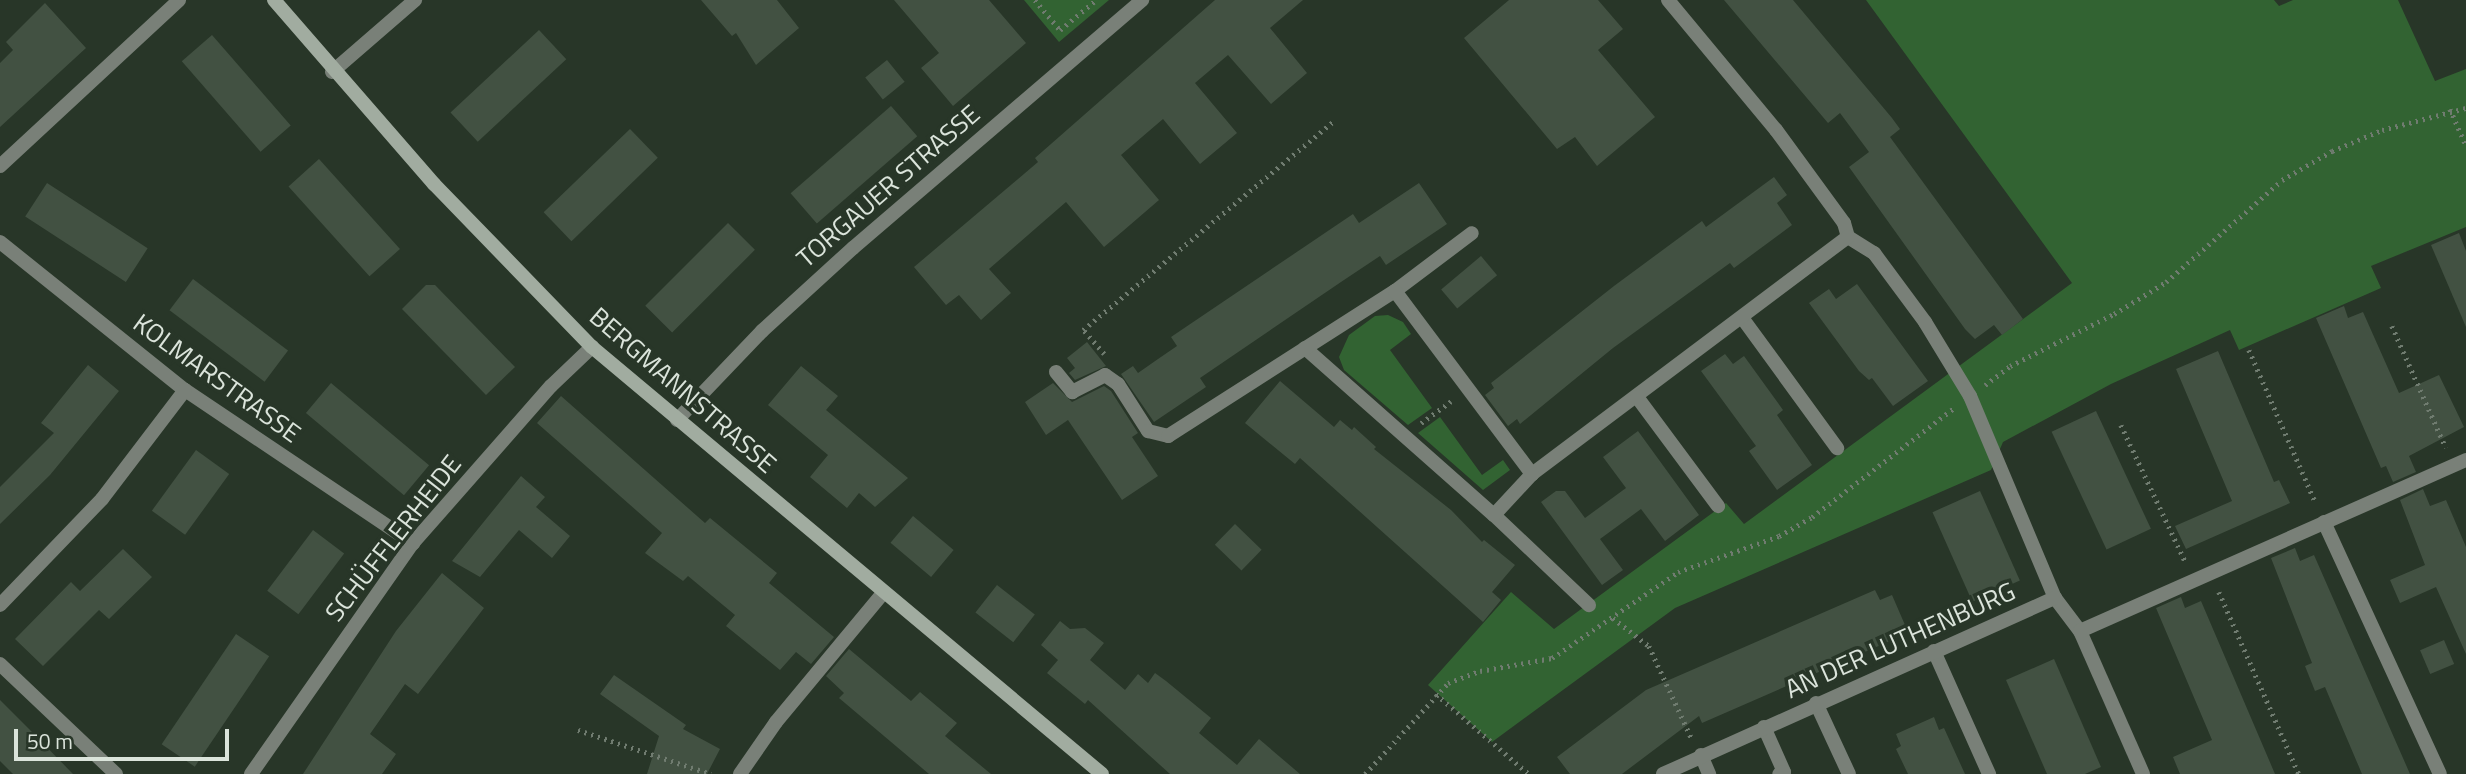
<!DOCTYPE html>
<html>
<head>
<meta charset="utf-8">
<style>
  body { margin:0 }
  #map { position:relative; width:2466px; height:774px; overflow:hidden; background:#283628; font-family:"Titillium Web",sans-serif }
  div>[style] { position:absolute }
  .green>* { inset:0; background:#326332 }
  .building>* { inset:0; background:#425142; transform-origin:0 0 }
  .path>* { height:4.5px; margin-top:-2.25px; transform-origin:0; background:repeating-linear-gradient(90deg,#707c70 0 2px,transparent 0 7px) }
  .lane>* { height:14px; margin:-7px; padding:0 7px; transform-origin:7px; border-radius:7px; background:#798078 }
  .street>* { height:14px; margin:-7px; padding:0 7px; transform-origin:7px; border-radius:7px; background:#798078 }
  .secondary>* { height:14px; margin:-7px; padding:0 7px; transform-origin:7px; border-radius:7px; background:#a1aca0 }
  span { translate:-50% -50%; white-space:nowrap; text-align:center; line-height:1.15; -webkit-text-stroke:7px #283628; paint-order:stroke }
  .street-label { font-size:26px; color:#dbe4db }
  .scale { position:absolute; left:14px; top:729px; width:215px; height:32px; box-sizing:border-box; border:4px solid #dbe4db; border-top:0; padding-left:9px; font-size:21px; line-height:24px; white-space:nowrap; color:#dbe4db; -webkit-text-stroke:5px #283628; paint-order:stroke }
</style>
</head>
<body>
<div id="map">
  <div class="green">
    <div style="clip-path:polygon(1024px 0,1109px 0,1059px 42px)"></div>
    <div style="clip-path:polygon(1866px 0,2274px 0,2279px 6px,2293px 0,2398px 0,2435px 81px,2466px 69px,2466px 227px,2371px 266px,2381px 288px,2239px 350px,2230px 330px,2111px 384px,2003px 442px,1991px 470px,1675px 608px,1492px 742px,1428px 685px,1511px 592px,1554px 629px,1726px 503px,1744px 524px,2072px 283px)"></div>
    <div style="clip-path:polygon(1388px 315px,1403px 322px,1411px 334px,1390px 350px,1432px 408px,1408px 425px,1344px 370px,1339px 357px,1349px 335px,1375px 316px)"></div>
    <div style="clip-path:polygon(1440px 417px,1482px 475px,1503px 460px,1510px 470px,1483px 490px,1418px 433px)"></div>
  </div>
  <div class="building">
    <div style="clip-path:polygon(701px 0,777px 0,799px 28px,756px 65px,736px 33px,732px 36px)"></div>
    <div style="clip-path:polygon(894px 0,989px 0,1026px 43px,953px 106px,921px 68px,939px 53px)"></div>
    <div style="clip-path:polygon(1215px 0,1303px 0,1270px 28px,1307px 73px,1271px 104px,1228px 55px,1195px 83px,1237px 133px,1200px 164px,1163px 119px,1121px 155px,1159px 200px,1123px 231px,1104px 247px,1066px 202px,989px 269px,1011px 293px,981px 320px,959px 295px,946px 305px,914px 267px,1038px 162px,1035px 158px)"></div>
    <div style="clip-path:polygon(1509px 0,1598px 0,1623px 29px,1598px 50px,1655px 117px,1597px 166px,1575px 137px,1557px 149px,1464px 38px)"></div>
    <div style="clip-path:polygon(1724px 0,1793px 0,1892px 118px,1900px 129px,1890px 137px,2023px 319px,2002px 335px,1994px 325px,1975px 339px,1965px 329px,1849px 167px,1869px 152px,1840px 113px,1828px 123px)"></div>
    <div style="clip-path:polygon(45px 3px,86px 48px,0 127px,0 63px,13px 50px,6px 42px)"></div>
    <div style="left:539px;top:30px;width:40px;height:121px;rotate:47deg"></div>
    <div style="left:212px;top:35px;width:120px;height:40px;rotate:49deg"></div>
    <div style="left:887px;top:60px;width:28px;height:28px;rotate:51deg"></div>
    <div style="left:891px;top:106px;width:40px;height:133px;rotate:49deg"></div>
    <div style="left:630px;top:129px;width:40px;height:120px;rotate:46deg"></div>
    <div style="left:319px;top:159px;width:121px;height:41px;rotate:48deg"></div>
    <div style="clip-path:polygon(1774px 177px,1787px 195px,1777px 203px,1792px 225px,1734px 268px,1730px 263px,1613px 348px,1520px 424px,1517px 419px,1508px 426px,1485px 395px,1494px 388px,1491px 383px,1614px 286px,1702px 221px,1706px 227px)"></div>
    <div style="left:47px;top:183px;width:120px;height:40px;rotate:33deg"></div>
    <div style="clip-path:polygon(1419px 183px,1447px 224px,1386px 265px,1380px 256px,1341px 282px,1200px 378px,1206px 387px,1154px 422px,1121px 374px,1133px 366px,1138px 373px,1158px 359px,1177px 346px,1171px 337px,1353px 214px,1359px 223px)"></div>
    <div style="left:728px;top:223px;width:38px;height:117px;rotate:45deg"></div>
    <div style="clip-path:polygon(2459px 233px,2466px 251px,2466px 327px,2431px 245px)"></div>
    <div style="left:1481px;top:256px;width:25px;height:52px;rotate:50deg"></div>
    <div style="left:193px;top:279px;width:119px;height:39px;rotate:37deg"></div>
    <div style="clip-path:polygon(1857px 284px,1928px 381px,1893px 406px,1872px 378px,1869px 380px,1859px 371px,1809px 303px,1829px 289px,1836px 299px)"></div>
    <div style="clip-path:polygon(426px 285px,435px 285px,515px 367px,486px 395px,402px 309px)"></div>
    <div style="clip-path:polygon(2344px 306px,2348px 318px,2363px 312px,2399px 393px,2439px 375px,2464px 427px,2409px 456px,2416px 472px,2393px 482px,2386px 466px,2381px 468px,2316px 318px)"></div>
    <div style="clip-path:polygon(1087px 342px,1106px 366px,1075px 380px,1069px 373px,1075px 368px,1067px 358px)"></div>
    <div style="clip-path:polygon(2218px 351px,2274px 482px,2279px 480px,2290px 503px,2186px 549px,2175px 526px,2232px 501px,2176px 369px)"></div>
    <div style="clip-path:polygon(1725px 354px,1733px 364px,1744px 356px,1783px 410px,1777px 415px,1812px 465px,1777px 490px,1749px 451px,1756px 446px,1701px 371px)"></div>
    <div style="clip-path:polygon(88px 365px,119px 391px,50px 475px,0 524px,0 487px,54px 433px,41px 423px)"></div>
    <div style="clip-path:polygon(801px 366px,838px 396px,826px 410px,908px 478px,875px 507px,859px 493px,847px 508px,810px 477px,828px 455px,768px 405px)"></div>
    <div style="clip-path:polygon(1280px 381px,1334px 427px,1340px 420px,1352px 430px,1354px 427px,1376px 447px,1374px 449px,1451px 510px,1482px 542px,1484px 540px,1515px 565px,1492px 592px,1501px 600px,1483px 622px,1300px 458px,1295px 464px,1245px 423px)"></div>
    <div style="left:331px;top:383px;width:128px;height:39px;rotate:40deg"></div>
    <div style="clip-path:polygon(1053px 383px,1072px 402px,1104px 386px,1111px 391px,1138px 433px,1132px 437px,1158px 476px,1122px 500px,1068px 420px,1046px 435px,1025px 402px)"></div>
    <div style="clip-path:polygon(561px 396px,705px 523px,710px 518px,777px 573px,769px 583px,834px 637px,811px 664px,796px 652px,780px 670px,726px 626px,735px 615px,688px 576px,683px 581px,645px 553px,662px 533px,537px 423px)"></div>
    <div style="left:2096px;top:411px;width:130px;height:49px;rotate:65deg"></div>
    <div style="clip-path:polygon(1638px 431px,1699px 515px,1665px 541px,1641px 509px,1600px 539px,1623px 570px,1602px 585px,1541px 502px,1556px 491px,1565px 491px,1585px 518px,1626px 488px,1603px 457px)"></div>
    <div style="left:196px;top:450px;width:41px;height:75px;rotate:36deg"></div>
    <div style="clip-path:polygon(521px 476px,545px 497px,536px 507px,570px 536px,552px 558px,519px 530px,480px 577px,452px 561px)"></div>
    <div style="clip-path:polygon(2423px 489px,2430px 506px,2446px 500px,2466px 547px,2466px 654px,2436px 587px,2400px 603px,2390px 580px,2425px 565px,2400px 500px)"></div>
    <div style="left:1980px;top:491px;width:98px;height:52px;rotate:66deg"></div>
    <div style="left:913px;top:516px;width:53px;height:35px;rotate:40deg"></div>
    <div style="left:1235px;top:524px;width:37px;height:29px;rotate:44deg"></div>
    <div style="left:313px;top:530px;width:39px;height:76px;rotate:37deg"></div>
    <div style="clip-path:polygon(2295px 548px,2300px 561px,2314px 555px,2410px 774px,2362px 774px,2325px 687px,2315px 691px,2305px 666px,2312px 663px,2271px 558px)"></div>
    <div style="clip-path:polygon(123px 549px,152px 577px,109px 619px,99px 610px,43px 666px,15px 639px,71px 582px,80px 591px)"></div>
    <div style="clip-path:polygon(442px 573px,484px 608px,418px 694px,405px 684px,370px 734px,396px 754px,382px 774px,303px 774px,396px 631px)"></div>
    <div style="left:997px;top:585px;width:48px;height:35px;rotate:38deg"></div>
    <div style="clip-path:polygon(1875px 590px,1880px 600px,1892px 595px,1905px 625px,1893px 630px,1897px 638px,1702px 723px,1699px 716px,1622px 774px,1570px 774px,1557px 757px,1646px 690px)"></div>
    <div style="clip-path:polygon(2181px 597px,2185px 608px,2201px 601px,2275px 774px,2180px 774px,2173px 757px,2212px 740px,2156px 608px)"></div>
    <div style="clip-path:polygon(1060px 621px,1070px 629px,1085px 628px,1104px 643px,1090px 660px,1125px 690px,1138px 674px,1148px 683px,1155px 673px,1166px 681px,1211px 718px,1199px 733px,1237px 765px,1259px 739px,1300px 774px,1170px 774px,1088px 700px,1085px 704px,1047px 673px,1058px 660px,1041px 645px)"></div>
    <div style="left:236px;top:634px;width:40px;height:133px;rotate:34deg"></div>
    <div style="left:2444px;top:640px;width:26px;height:26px;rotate:67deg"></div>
    <div style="clip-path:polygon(849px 649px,911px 701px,920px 692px,957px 723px,945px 736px,991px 774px,929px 774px,839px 698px,844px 693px,826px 676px)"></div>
    <div style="clip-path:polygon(2054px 659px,2101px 767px,2085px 774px,2047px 774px,2006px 680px)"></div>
    <div style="clip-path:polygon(614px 675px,686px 725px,683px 729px,720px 749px,707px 774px,647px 774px,659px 736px,600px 694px)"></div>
    <div style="clip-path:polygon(0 700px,29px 729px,73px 774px,13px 774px,0 761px)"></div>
    <div style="clip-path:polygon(1934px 717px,1939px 730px,1944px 728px,1965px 774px,1908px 774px,1896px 749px,1901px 746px,1896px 734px)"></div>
  </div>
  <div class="path">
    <div style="left:1035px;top:0;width:39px;rotate:50deg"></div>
    <div style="left:1060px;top:30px;width:47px;rotate:-39.8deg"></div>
    <div style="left:2450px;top:109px;width:39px;rotate:66deg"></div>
    <div style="left:2392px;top:326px;width:133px;rotate:66.1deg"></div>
    <div style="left:2249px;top:350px;width:167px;rotate:66.4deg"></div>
    <div style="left:1104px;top:354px;width:32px;rotate:-131deg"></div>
    <div style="left:1083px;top:330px;width:327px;rotate:-39.8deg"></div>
    <div style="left:1985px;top:385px;width:31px;rotate:-37deg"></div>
    <div style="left:2010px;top:366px;width:116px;rotate:-26.6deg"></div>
    <div style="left:2114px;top:314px;width:61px;rotate:-31.6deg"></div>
    <div style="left:2166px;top:282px;width:154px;rotate:-41.3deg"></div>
    <div style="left:2282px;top:180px;width:58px;rotate:-30.1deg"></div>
    <div style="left:2332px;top:151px;width:54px;rotate:-22.8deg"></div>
    <div style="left:2382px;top:130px;width:87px;rotate:-14.7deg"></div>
    <div style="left:1421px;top:423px;width:37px;rotate:-36deg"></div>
    <div style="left:2121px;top:425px;width:153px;rotate:64.8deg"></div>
    <div style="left:2219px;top:592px;width:199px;rotate:66.3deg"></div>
    <div style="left:1613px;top:618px;width:46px;rotate:37.9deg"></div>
    <div style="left:1649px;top:646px;width:102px;rotate:65.2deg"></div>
    <div style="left:1436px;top:694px;width:123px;rotate:40.7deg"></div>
    <div style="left:578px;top:730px;width:140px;rotate:18.3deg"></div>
    <div style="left:1365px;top:774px;width:123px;rotate:-47.6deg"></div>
    <div style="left:1448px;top:683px;width:34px;rotate:-21deg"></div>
    <div style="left:1480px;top:671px;width:73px;rotate:-10.2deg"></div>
    <div style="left:1552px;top:658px;width:153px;rotate:-34.3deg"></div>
    <div style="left:1678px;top:572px;width:107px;rotate:-19.6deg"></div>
    <div style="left:1779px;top:536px;width:38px;rotate:-30deg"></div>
    <div style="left:1812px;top:517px;width:178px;rotate:-37.5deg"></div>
  </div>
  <div class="lane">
    <div style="left:1494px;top:515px;width:131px;rotate:43.5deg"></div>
  </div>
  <div class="street">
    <div style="left:1668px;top:0;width:169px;rotate:50.3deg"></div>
    <div style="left:1776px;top:130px;width:115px;rotate:53.8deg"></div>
    <div style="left:1844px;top:223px;width:15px;rotate:74deg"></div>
    <div style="left:1848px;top:237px;width:31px;rotate:32deg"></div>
    <div style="left:1874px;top:253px;width:86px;rotate:53.5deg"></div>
    <div style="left:1925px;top:322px;width:87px;rotate:58.7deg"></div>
    <div style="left:1970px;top:396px;width:219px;rotate:67.2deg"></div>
    <div style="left:2055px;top:598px;width:41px;rotate:52.9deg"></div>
    <div style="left:2080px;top:631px;width:156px;rotate:66.2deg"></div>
    <div style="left:332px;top:72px;width:110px;rotate:-40.9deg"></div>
    <div style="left:0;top:166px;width:244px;rotate:-42.8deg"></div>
    <div style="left:0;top:242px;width:237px;rotate:38.7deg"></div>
    <div style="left:185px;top:390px;width:275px;rotate:33.9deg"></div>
    <div style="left:1395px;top:291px;width:96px;rotate:-37deg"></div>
    <div style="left:1743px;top:319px;width:160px;rotate:53.9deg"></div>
    <div style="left:1305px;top:348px;width:252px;rotate:41.5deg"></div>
    <div style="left:1494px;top:515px;width:56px;rotate:-47.2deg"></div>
    <div style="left:1532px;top:474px;width:395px;rotate:-36.9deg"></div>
    <div style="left:1056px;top:372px;width:26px;rotate:51deg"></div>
    <div style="left:1072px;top:392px;width:37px;rotate:-27deg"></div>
    <div style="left:1105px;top:375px;width:16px;rotate:35deg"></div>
    <div style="left:1118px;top:384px;width:56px;rotate:57.4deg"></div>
    <div style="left:1148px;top:431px;width:21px;rotate:14deg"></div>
    <div style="left:1168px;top:436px;width:269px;rotate:-32.6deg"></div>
    <div style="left:1395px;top:291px;width:229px;rotate:53.2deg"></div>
    <div style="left:1637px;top:397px;width:136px;rotate:53.4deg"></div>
    <div style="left:677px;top:420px;width:123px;rotate:-46.3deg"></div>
    <div style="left:762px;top:331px;width:123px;rotate:-42.4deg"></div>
    <div style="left:853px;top:248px;width:381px;rotate:-40.6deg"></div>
    <div style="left:2324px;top:522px;width:277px;rotate:65.3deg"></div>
    <div style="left:0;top:605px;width:147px;rotate:-46.1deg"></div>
    <div style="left:102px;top:499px;width:137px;rotate:-52.7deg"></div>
    <div style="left:2080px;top:631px;width:422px;rotate:-23.9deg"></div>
    <div style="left:1934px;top:651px;width:135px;rotate:65.9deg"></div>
    <div style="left:0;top:664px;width:160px;rotate:43.5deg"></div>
    <div style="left:1816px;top:703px;width:78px;rotate:65.1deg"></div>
    <div style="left:1764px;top:727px;width:49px;rotate:66deg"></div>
    <div style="left:1784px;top:772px;width:5px;rotate:158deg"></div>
    <div style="left:1701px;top:755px;width:21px;rotate:67deg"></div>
    <div style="left:251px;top:774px;width:282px;rotate:-55deg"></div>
    <div style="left:413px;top:543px;width:209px;rotate:-48.7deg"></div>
    <div style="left:551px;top:386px;width:57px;rotate:-43.6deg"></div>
    <div style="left:740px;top:774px;width:63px;rotate:-55.3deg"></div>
    <div style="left:776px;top:722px;width:168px;rotate:-50.3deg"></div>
    <div style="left:1663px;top:774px;width:430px;rotate:-24.2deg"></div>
  </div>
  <div class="secondary">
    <div style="left:274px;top:0;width:244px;rotate:49deg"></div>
    <div style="left:434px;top:184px;width:227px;rotate:45.9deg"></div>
    <div style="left:592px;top:347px;width:665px;rotate:39.94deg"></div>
  </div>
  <div class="street-label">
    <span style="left:888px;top:186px;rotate:-41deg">TORGAUER STRASSE</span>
    <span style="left:217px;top:378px;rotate:36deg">KOLMARSTRASSE</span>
    <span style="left:683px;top:390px;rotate:41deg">BERGMANNSTRASSE</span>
    <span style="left:393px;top:538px;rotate:-52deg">SCHÜFFLERHEIDE</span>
    <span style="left:1900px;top:640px;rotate:-24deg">AN DER LUTHENBURG</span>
  </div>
  <div class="scale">50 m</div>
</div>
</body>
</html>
